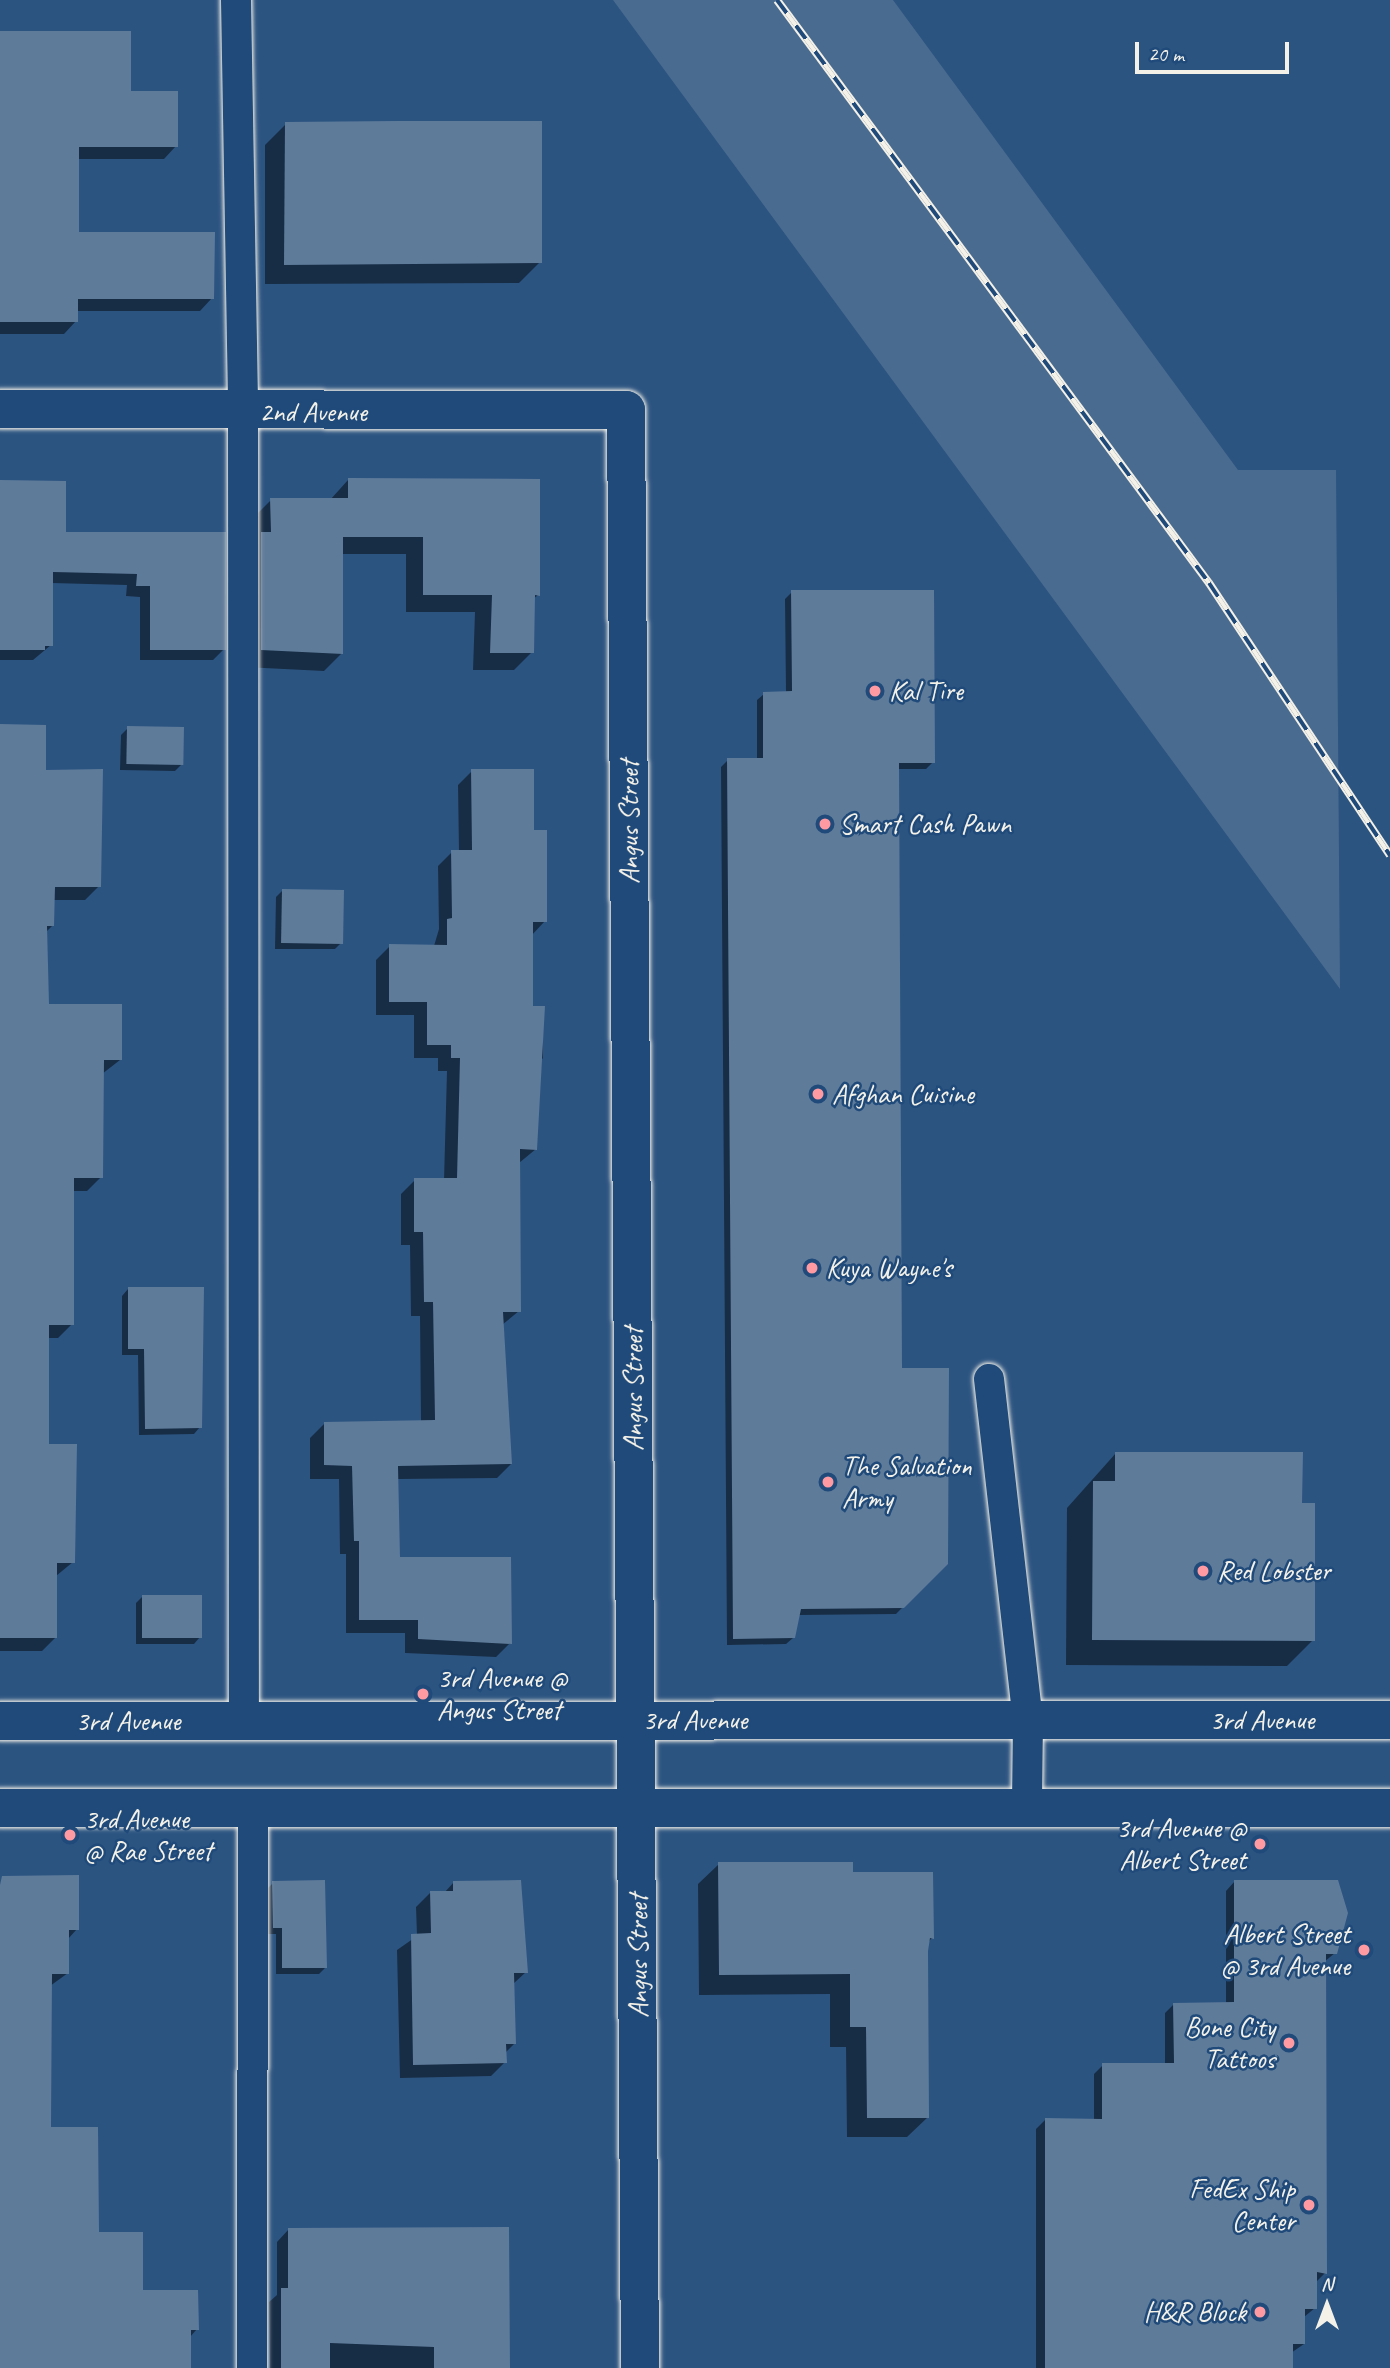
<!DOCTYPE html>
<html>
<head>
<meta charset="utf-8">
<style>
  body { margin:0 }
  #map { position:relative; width:1390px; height:2368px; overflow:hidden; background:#2c5481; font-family:Caveat,sans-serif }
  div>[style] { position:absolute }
  .green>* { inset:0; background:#496b90 }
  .shadow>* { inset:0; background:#0007 }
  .building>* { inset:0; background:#5e7b9a; transform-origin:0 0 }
  .roads { filter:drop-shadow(0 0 2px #f4f1e8) drop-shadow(0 0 2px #f4f1e8) }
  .service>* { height:30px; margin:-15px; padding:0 15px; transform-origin:15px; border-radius:15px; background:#1f4a7a }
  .minor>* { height:38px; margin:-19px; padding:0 19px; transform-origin:19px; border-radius:19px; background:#1f4a7a }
  .rail>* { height:8px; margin-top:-4px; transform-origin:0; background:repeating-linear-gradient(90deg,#1f4a7a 0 16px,#f4f1e8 0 32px); box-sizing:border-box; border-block:2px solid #f4f1e8 }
  .dots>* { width:19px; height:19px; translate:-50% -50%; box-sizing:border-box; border:4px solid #1f4a7a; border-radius:50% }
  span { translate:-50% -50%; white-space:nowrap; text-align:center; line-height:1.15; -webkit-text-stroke:5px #1f4a7a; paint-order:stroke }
  .street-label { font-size:28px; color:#f4f1e8 }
  .poi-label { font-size:28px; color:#f4f1e8 }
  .left { translate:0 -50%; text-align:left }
  .right { translate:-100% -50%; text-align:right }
  .north { position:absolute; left:1292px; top:2270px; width:70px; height:70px; -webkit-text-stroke:5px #1f4a7a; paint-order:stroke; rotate:0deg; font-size:19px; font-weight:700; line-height:28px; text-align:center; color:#f4f1e8 }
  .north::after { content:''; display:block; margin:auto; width:24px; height:32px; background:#f4f1e8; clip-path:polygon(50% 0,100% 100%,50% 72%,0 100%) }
  .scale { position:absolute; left:1135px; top:42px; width:154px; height:32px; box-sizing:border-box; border:4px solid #f4f1e8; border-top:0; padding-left:9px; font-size:21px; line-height:24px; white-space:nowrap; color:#f4f1e8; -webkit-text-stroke:5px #1f4a7a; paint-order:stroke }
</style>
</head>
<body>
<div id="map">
  <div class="green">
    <div style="clip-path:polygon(613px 0,893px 0,1238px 470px,1336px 470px,1340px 989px)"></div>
  </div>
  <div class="shadow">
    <div style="clip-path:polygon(0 33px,130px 92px,176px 146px,164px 159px,77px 159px,77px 234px,212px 298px,200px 311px,76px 311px,76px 321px,64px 334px,0 334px)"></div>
    <div style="clip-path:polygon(286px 124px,540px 262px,519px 283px,265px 284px,265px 145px)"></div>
    <div style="clip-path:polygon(348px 480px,538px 595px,533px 599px,532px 652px,514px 670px,473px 670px,475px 612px,406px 612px,406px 554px,341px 554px,341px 654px,324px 671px,244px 667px,253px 518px,271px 500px,330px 500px)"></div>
    <div style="clip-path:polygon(0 482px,64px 534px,224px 534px,224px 649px,213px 660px,140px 660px,140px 597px,126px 596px,127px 585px,51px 583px,51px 645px,33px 660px,0 660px)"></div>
    <div style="clip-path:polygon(792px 592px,933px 762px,926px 769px,897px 769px,900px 1370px,946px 1563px,896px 1614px,798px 1615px,793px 1638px,786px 1644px,727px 1645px,721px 767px,728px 760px,757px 760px,757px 700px,764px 694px,786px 693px,785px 599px)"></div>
    <div style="clip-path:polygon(0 726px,44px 771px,99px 886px,85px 900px,53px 900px,52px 926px,45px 933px,47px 1006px,120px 1060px,102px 1074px,101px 1177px,87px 1191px,72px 1191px,72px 1324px,58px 1338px,47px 1338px,47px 1446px,73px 1562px,56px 1576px,56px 1637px,42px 1651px,0 1651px)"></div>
    <div style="clip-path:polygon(128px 728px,182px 764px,175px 771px,120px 770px,121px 735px)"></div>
    <div style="clip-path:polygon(472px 771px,533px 832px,545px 921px,531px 936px,531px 1007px,543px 1007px,543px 1058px,538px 1064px,536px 1149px,519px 1163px,519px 1311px,502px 1325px,511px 1464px,497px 1478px,397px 1479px,398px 1559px,510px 1643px,496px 1657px,405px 1653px,405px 1633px,346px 1633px,346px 1554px,340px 1554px,339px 1479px,310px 1479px,310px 1438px,324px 1424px,421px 1422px,420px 1316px,411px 1316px,410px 1245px,401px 1245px,401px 1194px,415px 1180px,444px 1180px,447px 1071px,438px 1071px,438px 1058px,414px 1058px,414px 1015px,376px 1015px,376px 960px,390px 946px,434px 946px,439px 929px,438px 866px,452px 852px,459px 852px,458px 785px)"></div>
    <div style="clip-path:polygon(282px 891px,341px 943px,335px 949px,275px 949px,276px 897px)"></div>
    <div style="clip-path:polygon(128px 1289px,200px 1427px,194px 1434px,139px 1435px,138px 1355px,122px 1355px,122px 1296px)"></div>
    <div style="clip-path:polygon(1116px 1453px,1300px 1505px,1313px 1640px,1287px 1666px,1066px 1665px,1067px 1508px)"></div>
    <div style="clip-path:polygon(142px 1597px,200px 1637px,194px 1644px,136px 1644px,136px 1603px)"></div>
    <div style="clip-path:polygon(719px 1864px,851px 1874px,932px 1938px,928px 1942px,928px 2117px,907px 2137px,847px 2137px,846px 2047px,830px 2047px,830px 1994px,699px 1995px,698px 1884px)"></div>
    <div style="clip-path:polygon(3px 1878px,77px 1929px,68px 1939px,68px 1973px,50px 1986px,49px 2129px,98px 2234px,141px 2292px,197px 2329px,190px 2337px,190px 2368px,0 2368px)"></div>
    <div style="clip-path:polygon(1235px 1881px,1335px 1953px,1324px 1962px,1325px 2273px,1315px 2283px,1315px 2308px,1304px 2317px,1304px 2344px,1291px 2353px,1291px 2368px,1036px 2368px,1036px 2129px,1045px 2120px,1094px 2121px,1094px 2074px,1103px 2065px,1165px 2065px,1165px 2013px,1174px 2004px,1226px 2004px,1226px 1891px)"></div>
    <div style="clip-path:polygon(454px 1882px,526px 1972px,512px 1985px,514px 2044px,505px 2053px,505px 2062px,491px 2076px,400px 2078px,397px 1950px,417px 1936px,416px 1907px,430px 1893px,444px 1893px)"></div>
    <div style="clip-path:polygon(273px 1883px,325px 1968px,319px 1974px,276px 1974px,276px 1934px,267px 1934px,266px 1890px)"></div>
    <div style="clip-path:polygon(289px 2229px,508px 2368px,270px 2368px,269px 2302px,277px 2295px,277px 2242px)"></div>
  </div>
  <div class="building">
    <div style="clip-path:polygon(0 31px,131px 31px,131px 91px,178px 91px,178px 147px,79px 147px,79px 232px,215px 232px,214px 299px,78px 299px,78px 322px,0 322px)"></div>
    <div style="clip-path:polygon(397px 121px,542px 121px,542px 263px,284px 265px,285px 122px)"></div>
    <div style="clip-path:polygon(348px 478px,540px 479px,540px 596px,535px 595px,534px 653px,490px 653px,492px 595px,423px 595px,423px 537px,343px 537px,343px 654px,261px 650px,261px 532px,271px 532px,270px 498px,348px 498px)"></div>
    <div style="clip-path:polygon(0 480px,66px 481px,66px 532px,226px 532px,226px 650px,150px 650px,150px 586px,136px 586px,137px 574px,53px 572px,53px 646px,45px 646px,45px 650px,0 650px)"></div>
    <div style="clip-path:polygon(791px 590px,934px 590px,935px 763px,899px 763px,902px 1368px,949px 1368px,948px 1564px,904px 1608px,801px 1609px,795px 1638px,733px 1639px,727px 758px,763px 758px,763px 692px,792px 691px)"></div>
    <div style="clip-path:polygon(0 724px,46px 725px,46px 770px,103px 769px,101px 887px,55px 887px,54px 926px,47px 926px,49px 1004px,122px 1004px,122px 1060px,104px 1060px,103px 1178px,74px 1178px,74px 1325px,49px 1325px,49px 1444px,77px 1444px,75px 1563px,57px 1563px,57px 1638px,0 1638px)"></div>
    <div style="left:127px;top:726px;width:57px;height:38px;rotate:1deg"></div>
    <div style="clip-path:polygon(471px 769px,534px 769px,534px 830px,547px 830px,547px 922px,533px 922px,533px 1006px,545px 1006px,537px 1150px,520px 1149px,521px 1312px,503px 1312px,512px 1464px,398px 1466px,400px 1557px,511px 1557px,512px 1644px,418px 1639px,418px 1620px,359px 1620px,359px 1541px,354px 1541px,352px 1466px,324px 1465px,324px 1422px,435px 1420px,433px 1302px,424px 1302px,423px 1232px,414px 1232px,414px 1178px,457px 1178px,460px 1058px,451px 1058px,451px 1045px,427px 1045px,427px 1002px,389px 1002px,389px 944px,447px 945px,447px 919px,452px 918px,451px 850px,472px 850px)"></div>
    <div style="left:282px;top:889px;width:62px;height:54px;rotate:1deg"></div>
    <div style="clip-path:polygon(128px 1287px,204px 1287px,202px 1428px,145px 1429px,144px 1349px,128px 1349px)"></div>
    <div style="clip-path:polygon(1115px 1452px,1303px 1452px,1302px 1503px,1315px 1503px,1315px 1641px,1092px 1640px,1093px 1481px,1115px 1481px)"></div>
    <div style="left:142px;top:1595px;width:60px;height:43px"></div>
    <div style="clip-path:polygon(718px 1862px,853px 1862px,853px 1872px,933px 1872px,934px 1939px,930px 1938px,928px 1951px,929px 2118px,867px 2118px,866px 2027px,850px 2027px,850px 1974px,719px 1975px)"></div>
    <div style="clip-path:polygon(79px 1875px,79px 1930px,69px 1930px,69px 1974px,52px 1974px,51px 2127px,98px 2127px,99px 2232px,143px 2232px,143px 2290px,198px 2290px,199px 2330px,191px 2330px,191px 2368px,0 2368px,0 1885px,2px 1876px)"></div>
    <div style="clip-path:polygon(325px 1880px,327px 1968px,282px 1968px,282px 1928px,273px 1928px,272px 1881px)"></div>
    <div style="clip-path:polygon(521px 1880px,528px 1973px,514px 1973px,516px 2044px,506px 2044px,507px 2063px,413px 2065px,411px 1934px,431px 1933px,430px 1891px,453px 1891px,453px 1881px)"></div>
    <div style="clip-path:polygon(1234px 1880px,1338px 1880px,1348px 1913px,1337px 1954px,1326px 1954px,1327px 2274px,1317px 2272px,1317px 2309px,1305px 2309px,1305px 2344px,1293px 2344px,1293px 2368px,1045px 2368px,1045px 2118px,1102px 2119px,1102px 2063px,1174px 2063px,1173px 2003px,1234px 2002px)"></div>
    <div style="clip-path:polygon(509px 2227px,510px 2368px,434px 2368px,434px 2347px,330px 2343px,330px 2368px,281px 2368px,281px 2288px,288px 2288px,288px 2228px)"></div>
  </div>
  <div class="roads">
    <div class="service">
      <div style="left:236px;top:0;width:412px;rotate:89deg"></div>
      <div style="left:243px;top:412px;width:1309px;rotate:89.96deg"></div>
      <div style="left:989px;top:1379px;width:343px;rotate:83.5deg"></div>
      <div style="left:1028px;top:1720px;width:88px;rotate:90.7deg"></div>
      <div style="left:252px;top:2368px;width:560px;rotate:-89.9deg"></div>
    </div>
    <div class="minor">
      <div style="left:0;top:409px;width:626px;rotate:0.09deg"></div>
      <div style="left:626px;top:410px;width:1958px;rotate:89.59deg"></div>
      <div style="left:0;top:1721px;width:1390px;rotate:-0.04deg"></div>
      <div style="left:0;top:1808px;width:1390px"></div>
    </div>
  </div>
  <div class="rail">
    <div style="left:777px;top:0;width:726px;rotate:53.46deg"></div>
    <div style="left:1209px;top:583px;width:327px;rotate:56.4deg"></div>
  </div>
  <div class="dots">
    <div style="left:875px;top:691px;background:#ff9aa2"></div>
    <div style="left:825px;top:824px;background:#ff9aa2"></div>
    <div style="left:818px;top:1094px;background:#ff9aa2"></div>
    <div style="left:812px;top:1268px;background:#ff9aa2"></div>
    <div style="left:828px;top:1482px;background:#ff9aa2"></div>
    <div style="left:1203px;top:1571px;background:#ff9aa2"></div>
    <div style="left:423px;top:1694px;background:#ff9aa2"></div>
    <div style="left:70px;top:1835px;background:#ff9aa2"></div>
    <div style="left:1260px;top:1844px;background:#ff9aa2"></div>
    <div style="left:1364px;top:1950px;background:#ff9aa2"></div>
    <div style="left:1289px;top:2043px;background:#ff9aa2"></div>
    <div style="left:1309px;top:2205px;background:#ff9aa2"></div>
    <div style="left:1260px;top:2312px;background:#ff9aa2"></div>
  </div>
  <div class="street-label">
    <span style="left:313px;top:412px">2nd Avenue</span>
    <span style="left:629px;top:822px;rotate:-90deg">Angus Street</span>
    <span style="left:633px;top:1389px;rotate:-90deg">Angus Street</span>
    <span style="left:695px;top:1720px">3rd Avenue</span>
    <span style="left:1262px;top:1720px">3rd Avenue</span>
    <span style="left:128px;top:1721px">3rd Avenue</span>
    <span style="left:638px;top:1956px;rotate:-90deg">Angus Street</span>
  </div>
  <div class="poi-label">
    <span class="left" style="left:889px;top:691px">Kal Tire</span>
    <span class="left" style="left:839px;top:824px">Smart Cash Pawn</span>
    <span class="left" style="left:832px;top:1094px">Afghan Cuisine</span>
    <span class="left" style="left:826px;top:1268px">Kuya Wayne's</span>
    <span class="left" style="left:842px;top:1482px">The Salvation<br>Army</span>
    <span class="left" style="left:1217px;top:1571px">Red Lobster</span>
    <span class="left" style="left:437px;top:1694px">3rd Avenue @<br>Angus Street</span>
    <span class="left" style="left:84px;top:1835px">3rd Avenue<br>@ Rae Street</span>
    <span class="right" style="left:1246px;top:1844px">3rd Avenue @<br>Albert Street</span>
    <span class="right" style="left:1350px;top:1950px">Albert Street<br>@ 3rd Avenue</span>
    <span class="right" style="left:1275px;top:2043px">Bone City<br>Tattoos</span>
    <span class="right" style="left:1295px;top:2205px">FedEx Ship<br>Center</span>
    <span class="right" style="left:1246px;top:2312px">H&amp;R Block</span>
  </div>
  <div class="north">N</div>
  <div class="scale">20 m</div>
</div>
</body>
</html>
